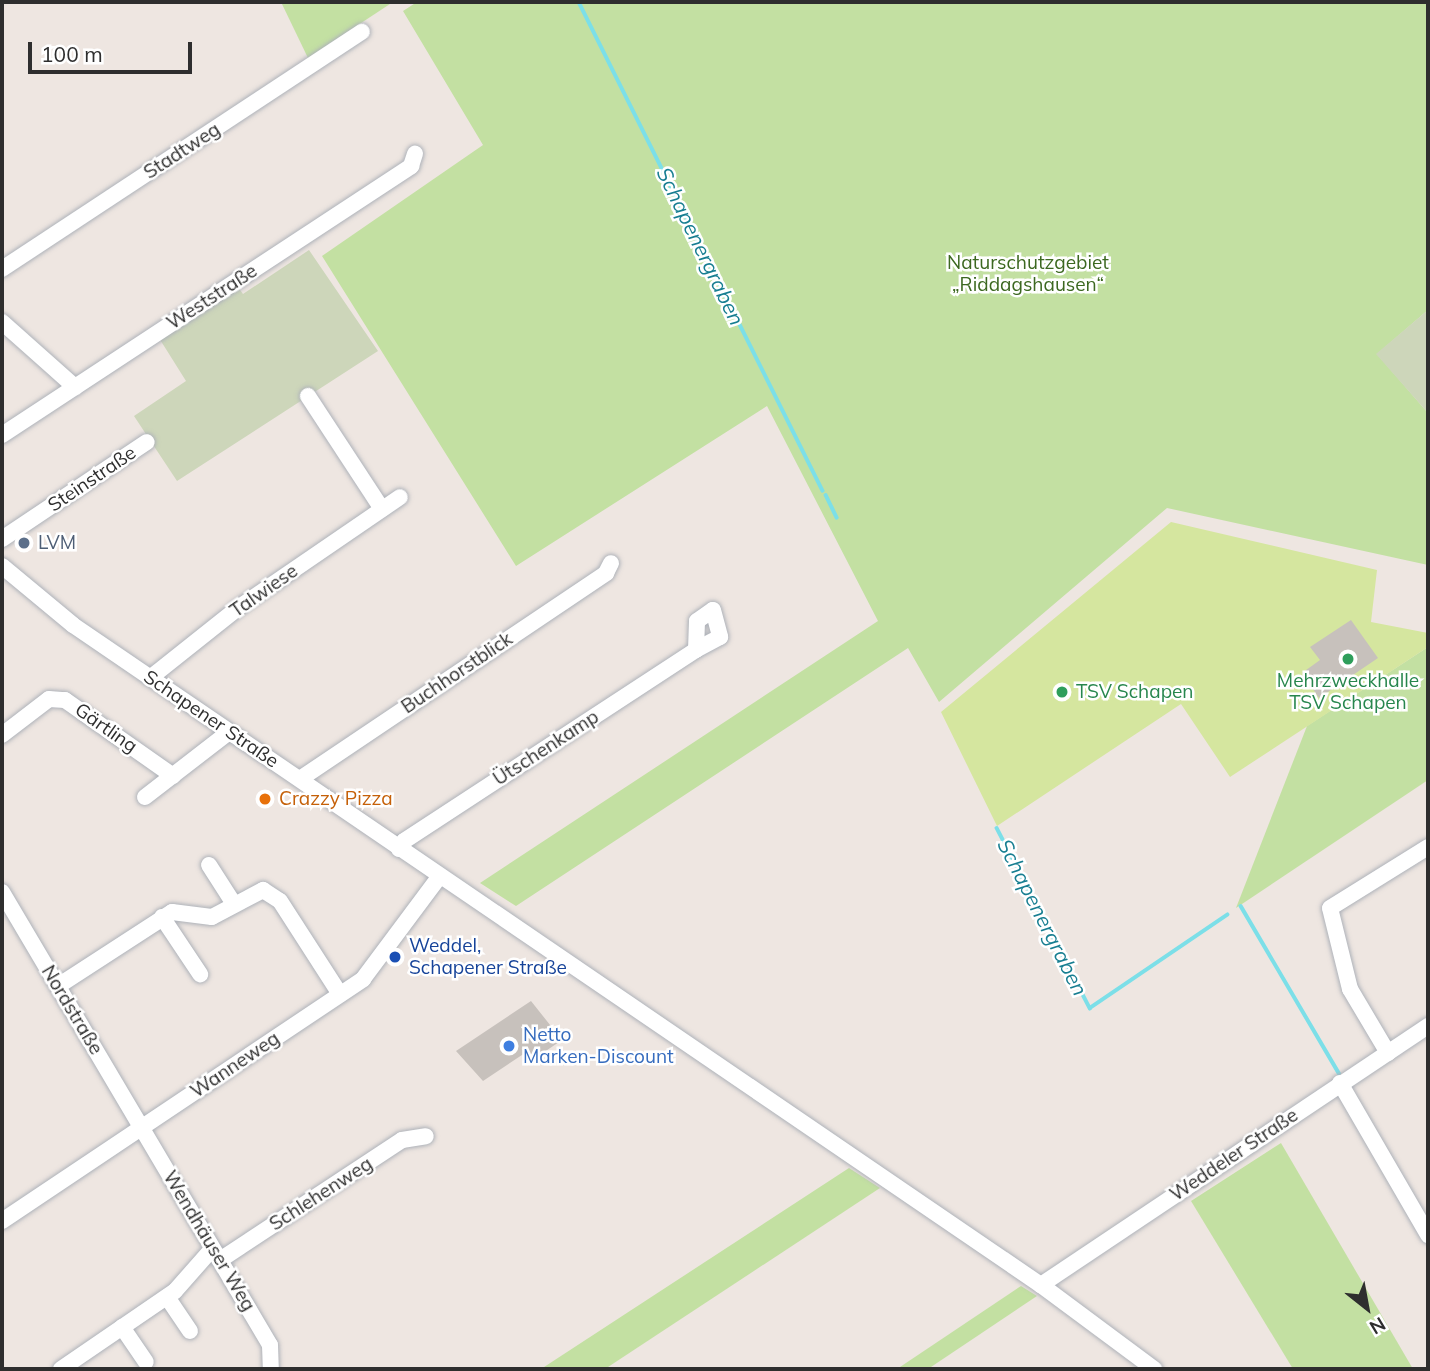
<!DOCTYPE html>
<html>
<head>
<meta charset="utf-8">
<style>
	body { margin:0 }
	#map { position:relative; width:1430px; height:1371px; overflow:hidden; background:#eee6e1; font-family:Mulish,sans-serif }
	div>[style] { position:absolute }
	.green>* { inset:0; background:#c3e0a2 }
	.cemetery>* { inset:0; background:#cdd6ba }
	.pitch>* { inset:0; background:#d5e69f }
	.stream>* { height:3.5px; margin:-1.75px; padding:0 1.75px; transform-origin:1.75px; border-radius:1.75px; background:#7cdfe8 }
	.building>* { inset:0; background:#c7c1bc }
	.roads { filter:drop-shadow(0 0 2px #aeb2b9) drop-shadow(0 0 2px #aeb2b9) }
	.minor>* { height:16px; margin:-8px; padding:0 8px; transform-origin:8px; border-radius:8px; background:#fff }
	.dots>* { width:19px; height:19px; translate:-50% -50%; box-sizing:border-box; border:4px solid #fff; border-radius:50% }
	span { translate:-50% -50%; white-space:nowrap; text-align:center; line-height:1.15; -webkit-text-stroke:5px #fff; paint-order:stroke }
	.street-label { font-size:19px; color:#2e2e2e }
	.park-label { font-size:19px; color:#3c6820 }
	.service-label { font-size:19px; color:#4e5e75 }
	.left { translate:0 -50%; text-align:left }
	.leisure-label { font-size:19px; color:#27864d }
	.food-label { font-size:19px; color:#c56008 }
	.transit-label { font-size:19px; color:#164399 }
	.shop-label { font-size:19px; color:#366cbe }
	.water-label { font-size:21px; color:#177e91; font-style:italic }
	.frame { position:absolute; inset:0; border:4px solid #2e2e2e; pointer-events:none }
	.north { position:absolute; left:1332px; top:1273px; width:70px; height:70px; -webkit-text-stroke:5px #fff; paint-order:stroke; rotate:149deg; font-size:19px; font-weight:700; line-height:28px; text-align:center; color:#2e2e2e }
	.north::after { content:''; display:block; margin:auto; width:24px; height:32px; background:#2e2e2e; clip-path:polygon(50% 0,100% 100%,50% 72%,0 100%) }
	.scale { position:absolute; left:28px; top:42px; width:164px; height:32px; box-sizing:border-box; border:4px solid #2e2e2e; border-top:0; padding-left:9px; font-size:21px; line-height:24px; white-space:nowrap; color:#2e2e2e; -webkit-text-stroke:5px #fff; paint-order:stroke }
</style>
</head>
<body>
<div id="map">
	<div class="green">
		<div style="clip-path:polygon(281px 2px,393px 2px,308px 58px)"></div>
		<div style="clip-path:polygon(417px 2px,1428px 2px,1428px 310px,1377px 354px,1428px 413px,1428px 565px,1167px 508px,939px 702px,908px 648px,516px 906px,480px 883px,878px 621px,767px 406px,516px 566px,322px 256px,483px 145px,403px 11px)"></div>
		<div style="clip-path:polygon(1428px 647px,1428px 780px,1236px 908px,1307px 726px)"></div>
		<div style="clip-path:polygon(1281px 1143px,1413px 1369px,1293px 1369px,1191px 1201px)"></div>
		<div style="clip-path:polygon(849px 1168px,880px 1188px,605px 1369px,541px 1369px)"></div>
		<div style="clip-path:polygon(1021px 1286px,1037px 1296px,928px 1369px,897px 1369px)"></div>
	</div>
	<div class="cemetery">
		<div style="clip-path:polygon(309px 250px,378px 351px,177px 481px,134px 416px,186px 381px,159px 338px,237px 286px,243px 294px)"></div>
		<div style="clip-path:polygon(1428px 310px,1428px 413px,1376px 354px)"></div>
	</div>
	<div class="pitch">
		<div style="clip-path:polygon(1171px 522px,1377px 570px,1371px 622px,1428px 633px,1428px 647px,1230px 777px,1181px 704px,997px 826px,941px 712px)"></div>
	</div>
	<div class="stream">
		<div style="left:579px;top:2px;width:546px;rotate:63.48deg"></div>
		<div style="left:826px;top:495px;width:25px;rotate:64deg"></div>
		<div style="left:997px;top:828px;width:203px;rotate:62.7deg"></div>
		<div style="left:1090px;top:1008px;width:166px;rotate:-34.2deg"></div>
		<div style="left:1241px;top:906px;width:194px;rotate:59.6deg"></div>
	</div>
	<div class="building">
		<div style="clip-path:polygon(1351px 620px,1378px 658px,1319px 698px,1302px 673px,1320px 660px,1310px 647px)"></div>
		<div style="clip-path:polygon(531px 1001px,562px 1040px,531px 1061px,525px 1053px,483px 1081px,456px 1051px)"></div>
	</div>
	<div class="roads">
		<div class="minor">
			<div style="left:2px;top:269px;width:431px;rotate:-33.4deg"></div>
			<div style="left:2px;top:322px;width:98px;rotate:41.7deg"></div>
			<div style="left:308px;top:396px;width:135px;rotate:56.8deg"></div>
			<div style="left:2px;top:435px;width:490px;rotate:-33.3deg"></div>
			<div style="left:411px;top:166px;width:13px;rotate:-72deg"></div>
			<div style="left:2px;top:539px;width:174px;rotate:-33.8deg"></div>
			<div style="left:2px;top:566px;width:92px;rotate:39.7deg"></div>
			<div style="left:73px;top:625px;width:1172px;rotate:34.29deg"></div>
			<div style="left:1041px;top:1285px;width:141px;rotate:36.6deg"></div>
			<div style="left:150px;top:678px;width:112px;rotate:-38.5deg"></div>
			<div style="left:238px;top:608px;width:196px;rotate:-34.4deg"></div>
			<div style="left:2px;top:735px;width:59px;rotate:-37.5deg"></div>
			<div style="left:49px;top:699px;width:16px;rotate:4deg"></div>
			<div style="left:65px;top:700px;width:132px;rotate:35.1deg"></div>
			<div style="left:300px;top:779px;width:369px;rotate:-33.9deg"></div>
			<div style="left:606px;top:573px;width:11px;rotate:-63deg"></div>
			<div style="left:145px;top:797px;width:106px;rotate:-37.7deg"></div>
			<div style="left:399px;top:849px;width:9px;rotate:-58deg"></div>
			<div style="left:404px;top:841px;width:349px;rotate:-33.2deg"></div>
			<div style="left:696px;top:650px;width:29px;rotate:-88deg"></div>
			<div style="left:697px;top:621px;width:19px;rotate:-35deg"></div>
			<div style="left:713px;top:610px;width:28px;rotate:75deg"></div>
			<div style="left:720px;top:637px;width:27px;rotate:152deg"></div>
			<div style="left:209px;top:865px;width:46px;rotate:57.3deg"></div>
			<div style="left:2px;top:892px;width:526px;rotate:59.39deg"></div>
			<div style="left:270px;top:1345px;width:24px;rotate:88deg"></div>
			<div style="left:162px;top:917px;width:69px;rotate:56.3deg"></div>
			<div style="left:58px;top:986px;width:136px;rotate:-33deg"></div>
			<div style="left:172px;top:912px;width:40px;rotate:7.1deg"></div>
			<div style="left:212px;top:917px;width:58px;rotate:-27.9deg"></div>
			<div style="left:263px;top:890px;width:20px;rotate:33deg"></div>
			<div style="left:280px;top:901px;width:111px;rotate:57.2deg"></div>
			<div style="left:1388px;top:1053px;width:74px;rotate:-120.7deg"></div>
			<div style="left:1350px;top:989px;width:83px;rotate:-103.9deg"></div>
			<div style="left:1330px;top:908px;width:115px;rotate:-31.9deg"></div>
			<div style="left:1340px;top:1083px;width:176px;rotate:59.9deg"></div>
			<div style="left:2px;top:1221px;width:435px;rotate:-33.8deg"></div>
			<div style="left:363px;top:979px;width:127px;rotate:-53.3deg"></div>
			<div style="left:220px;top:1260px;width:218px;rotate:-33.4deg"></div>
			<div style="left:402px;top:1140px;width:24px;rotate:-9deg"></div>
			<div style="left:1041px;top:1285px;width:466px;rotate:-33.8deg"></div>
			<div style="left:167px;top:1297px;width:41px;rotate:55.9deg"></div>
			<div style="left:122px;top:1327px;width:42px;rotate:55.6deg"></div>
			<div style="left:61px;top:1369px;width:138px;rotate:-34.4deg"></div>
			<div style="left:175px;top:1291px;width:56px;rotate:-48.6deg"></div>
		</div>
	</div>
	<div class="dots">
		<div style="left:24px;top:543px;background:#5c6f8a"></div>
		<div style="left:1348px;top:659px;background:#2e9e5b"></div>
		<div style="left:1062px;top:692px;background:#2e9e5b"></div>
		<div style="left:265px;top:799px;background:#e8710a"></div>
		<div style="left:395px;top:957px;background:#1a4fb4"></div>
		<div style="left:509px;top:1046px;background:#3f7fe0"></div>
	</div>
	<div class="street-label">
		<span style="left:182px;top:151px;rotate:-33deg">Stadtweg</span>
		<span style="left:212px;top:297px;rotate:-33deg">Weststraße</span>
		<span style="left:92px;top:479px;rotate:-34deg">Steinstraße</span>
		<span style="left:264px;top:591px;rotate:-35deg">Talwiese</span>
		<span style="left:457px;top:673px;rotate:-34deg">Buchhorstblick</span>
		<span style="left:211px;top:719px;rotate:34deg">Schapener Straße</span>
		<span style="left:106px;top:728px;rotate:35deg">Gärtling</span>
		<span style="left:546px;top:748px;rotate:-33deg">Ütschenkamp</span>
		<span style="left:72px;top:1010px;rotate:59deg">Nordstraße</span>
		<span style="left:235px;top:1065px;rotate:-34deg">Wanneweg</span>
		<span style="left:1234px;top:1155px;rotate:-34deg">Weddeler Straße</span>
		<span style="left:321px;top:1194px;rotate:-33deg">Schlehenweg</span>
		<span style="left:209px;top:1241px;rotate:59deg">Wendhäuser Weg</span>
	</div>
	<div class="park-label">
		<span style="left:1028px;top:274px">Naturschutzgebiet<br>„Riddagshausen“</span>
	</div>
	<div class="service-label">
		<span class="left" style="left:38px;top:543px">LVM</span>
	</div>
	<div class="leisure-label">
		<span style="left:1348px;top:692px">Mehrzweckhalle<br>TSV Schapen</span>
		<span class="left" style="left:1076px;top:692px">TSV Schapen</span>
	</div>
	<div class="food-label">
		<span class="left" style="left:279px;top:799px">Crazzy Pizza</span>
	</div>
	<div class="transit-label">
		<span class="left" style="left:409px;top:957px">Weddel,<br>Schapener Straße</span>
	</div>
	<div class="shop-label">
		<span class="left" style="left:523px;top:1046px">Netto<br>Marken-Discount</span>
	</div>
	<div class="water-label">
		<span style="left:701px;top:246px;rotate:64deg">Schapenergraben</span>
		<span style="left:1043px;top:917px;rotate:63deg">Schapenergraben</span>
	</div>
	<div class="frame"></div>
	<div class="north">N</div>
	<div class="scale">100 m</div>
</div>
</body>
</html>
